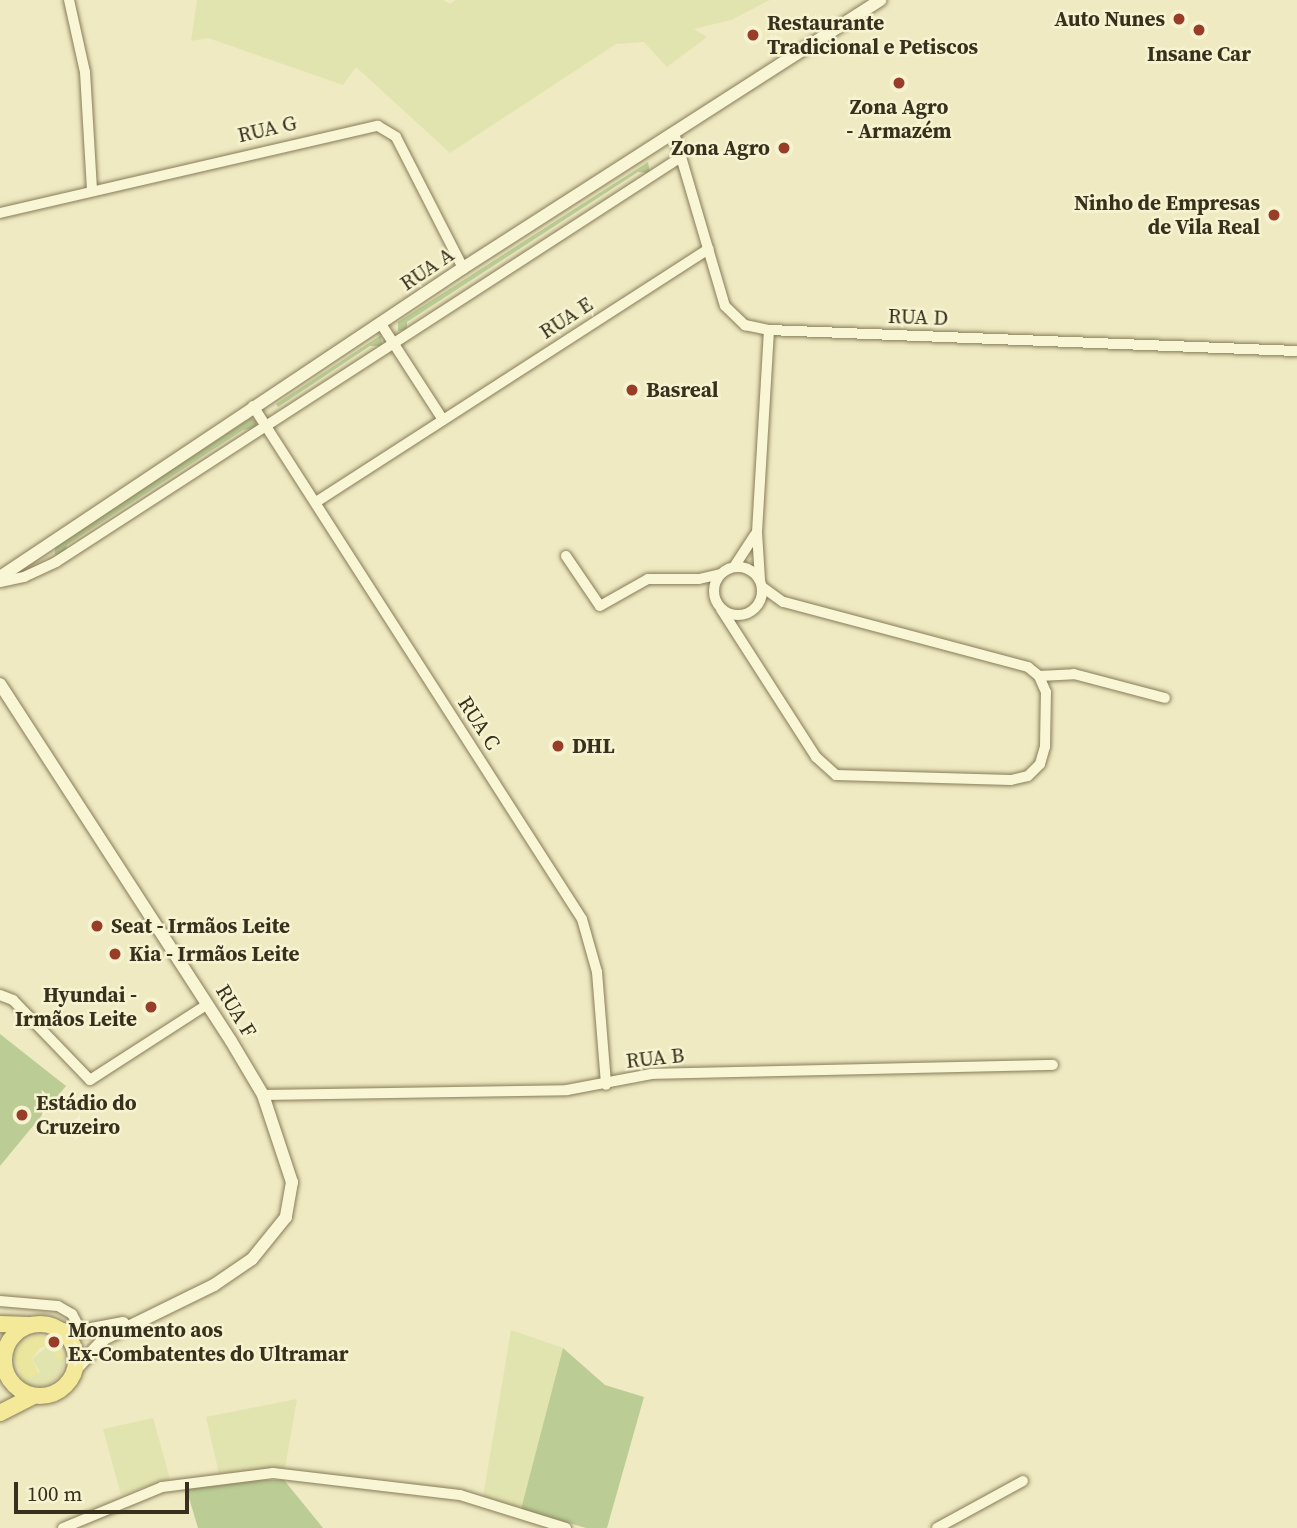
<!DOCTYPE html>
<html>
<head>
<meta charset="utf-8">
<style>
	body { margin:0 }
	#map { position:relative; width:1297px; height:1528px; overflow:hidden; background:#efeac2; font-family:"Source Serif 4",serif }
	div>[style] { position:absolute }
	.farmland>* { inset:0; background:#e2e4af }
	.green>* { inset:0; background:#bbcd95 }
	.sand>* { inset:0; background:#ebe69e }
	.roads { filter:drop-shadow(0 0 2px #887c59) drop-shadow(0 0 2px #887c59) }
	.minor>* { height:10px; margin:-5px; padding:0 5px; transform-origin:5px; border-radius:5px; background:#f9f6d5 }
	.minor>.ring { margin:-5px; padding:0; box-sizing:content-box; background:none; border:10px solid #f9f6d5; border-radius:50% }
	.tertiary>* { height:12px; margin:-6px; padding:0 6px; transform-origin:6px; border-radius:6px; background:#f9f6d5 }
	.primary>* { height:16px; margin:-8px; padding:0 8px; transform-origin:8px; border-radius:8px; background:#f3e999 }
	.primary>.ring { margin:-8px; padding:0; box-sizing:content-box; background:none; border:16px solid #f3e999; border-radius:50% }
	.dots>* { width:19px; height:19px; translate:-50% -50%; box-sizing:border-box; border:4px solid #f6f3d1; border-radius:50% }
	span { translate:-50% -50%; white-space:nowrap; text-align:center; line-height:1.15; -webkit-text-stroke:5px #f6f3d1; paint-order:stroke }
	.poi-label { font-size:21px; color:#38301d; font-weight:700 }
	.right { translate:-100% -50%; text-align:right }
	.left { translate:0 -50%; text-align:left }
	.street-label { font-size:21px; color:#38301d }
	.scale { position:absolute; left:14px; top:1482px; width:175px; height:32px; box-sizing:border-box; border:4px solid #38301d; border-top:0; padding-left:9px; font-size:21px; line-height:24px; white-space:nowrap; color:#38301d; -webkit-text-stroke:5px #f6f3d1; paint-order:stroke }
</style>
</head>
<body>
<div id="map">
	<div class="farmland">
		<div style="clip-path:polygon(197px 0,443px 0,450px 4px,455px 0,770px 0,731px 20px,694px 29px,707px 37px,667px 67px,644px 42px,616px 44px,450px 153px,356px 67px,343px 85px,208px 38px,191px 41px)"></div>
		<div style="clip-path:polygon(511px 1330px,563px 1348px,521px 1509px,483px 1497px)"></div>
		<div style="clip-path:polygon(48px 1346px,60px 1358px,65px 1358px,61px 1376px,47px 1386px,29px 1385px,23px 1381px,40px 1372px,32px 1359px)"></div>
		<div style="clip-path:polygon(297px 1399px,285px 1468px,219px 1474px,206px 1417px)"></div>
		<div style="clip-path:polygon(153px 1418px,170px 1479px,121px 1495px,103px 1429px)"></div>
	</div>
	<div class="green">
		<div style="clip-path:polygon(648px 162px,650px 173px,638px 172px,407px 322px,407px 330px,398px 331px,398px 322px)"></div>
		<div style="clip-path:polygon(381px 335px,382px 346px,370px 346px,278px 407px,276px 404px)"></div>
		<div style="clip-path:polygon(251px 418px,256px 421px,256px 428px,243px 430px,67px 545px,65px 553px,55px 555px,55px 546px)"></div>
		<div style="clip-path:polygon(0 1034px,66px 1086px,0 1166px)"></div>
		<div style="clip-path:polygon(563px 1348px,605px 1385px,644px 1397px,607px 1528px,586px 1528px,521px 1509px)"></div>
		<div style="clip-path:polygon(248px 1480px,284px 1480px,323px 1528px,198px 1528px,186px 1488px)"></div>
	</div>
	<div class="sand">
		<div style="clip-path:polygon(36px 1335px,53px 1338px,65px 1358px,59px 1359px,48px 1346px,40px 1348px,32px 1359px,39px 1374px,23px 1381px,14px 1356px,21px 1342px)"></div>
	</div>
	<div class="roads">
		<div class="minor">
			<div style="left:69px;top:0;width:74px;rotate:77.5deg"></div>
			<div style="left:85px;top:72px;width:118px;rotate:86.6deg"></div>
			<div style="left:674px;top:133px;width:180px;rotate:73.6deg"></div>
			<div style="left:725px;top:306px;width:28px;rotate:44deg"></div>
			<div style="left:745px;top:325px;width:25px;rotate:12deg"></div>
			<div style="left:769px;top:330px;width:528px;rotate:2.28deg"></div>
			<div style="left:0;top:213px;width:388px;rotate:-13deg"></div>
			<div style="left:378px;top:126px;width:21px;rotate:31deg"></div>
			<div style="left:396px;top:137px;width:147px;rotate:62.9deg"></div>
			<div style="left:381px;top:324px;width:114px;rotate:57.1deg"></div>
			<div style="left:253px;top:406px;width:609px;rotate:57.33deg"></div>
			<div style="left:582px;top:919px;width:55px;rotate:74.2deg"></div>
			<div style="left:597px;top:972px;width:113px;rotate:85.4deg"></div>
			<div style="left:316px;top:502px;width:467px;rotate:-32.8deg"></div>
			<div style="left:566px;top:556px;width:60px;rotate:55.8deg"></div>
			<div style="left:600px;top:606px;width:55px;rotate:-29.4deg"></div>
			<div style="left:648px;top:579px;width:51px"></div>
			<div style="left:699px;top:579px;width:22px;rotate:-13deg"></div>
			<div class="ring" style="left:714px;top:567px;width:38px;height:38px"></div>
			<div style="left:734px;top:567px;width:38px;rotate:-57deg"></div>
			<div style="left:760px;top:580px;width:48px;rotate:-93.6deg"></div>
			<div style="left:757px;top:532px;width:202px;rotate:-86.6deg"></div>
			<div style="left:0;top:582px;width:25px;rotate:-12deg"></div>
			<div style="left:24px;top:577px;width:35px;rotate:-25deg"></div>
			<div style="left:56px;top:562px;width:745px;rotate:-32.94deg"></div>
			<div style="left:721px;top:609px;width:176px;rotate:57.3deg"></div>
			<div style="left:816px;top:757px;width:27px;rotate:42deg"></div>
			<div style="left:836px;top:775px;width:175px;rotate:1.6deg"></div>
			<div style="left:1011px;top:780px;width:17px;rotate:-13deg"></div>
			<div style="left:1028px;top:776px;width:17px;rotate:-45deg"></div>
			<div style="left:1040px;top:764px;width:18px;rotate:-74deg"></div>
			<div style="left:1045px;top:747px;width:55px;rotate:-89deg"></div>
			<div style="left:1046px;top:692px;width:17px;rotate:-114deg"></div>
			<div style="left:1039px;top:676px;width:14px;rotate:-141deg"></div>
			<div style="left:1028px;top:667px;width:253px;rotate:-165.1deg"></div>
			<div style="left:783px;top:602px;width:26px;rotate:-144deg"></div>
			<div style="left:1039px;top:676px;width:35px;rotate:-3deg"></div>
			<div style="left:1074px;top:674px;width:94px;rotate:14.8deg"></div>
			<div style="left:0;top:995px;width:14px;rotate:21deg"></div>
			<div style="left:13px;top:1000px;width:111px;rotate:46.1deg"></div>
			<div style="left:90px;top:1080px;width:140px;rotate:-32.8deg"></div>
			<div style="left:263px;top:1095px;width:304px;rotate:-0.9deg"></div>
			<div style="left:567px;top:1090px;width:86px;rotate:-10.7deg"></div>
			<div style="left:652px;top:1074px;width:401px;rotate:-1.3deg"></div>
			<div style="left:0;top:1301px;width:58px;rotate:4.9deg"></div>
			<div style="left:58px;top:1306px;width:16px;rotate:30deg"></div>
			<div style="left:72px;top:1314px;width:19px;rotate:62deg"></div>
			<div style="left:63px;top:1528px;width:107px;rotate:-22.5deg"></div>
			<div style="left:162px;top:1487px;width:112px;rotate:-7.2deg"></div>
			<div style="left:273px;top:1473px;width:188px;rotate:6.7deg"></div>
			<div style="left:460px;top:1495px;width:111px;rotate:17.3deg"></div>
			<div style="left:937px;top:1528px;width:98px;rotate:-28.7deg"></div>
		</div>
		<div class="tertiary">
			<div style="left:0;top:577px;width:557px;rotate:-33.72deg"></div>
			<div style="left:463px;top:268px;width:496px;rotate:-32.7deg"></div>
			<div style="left:0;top:684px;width:425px;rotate:57.1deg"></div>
			<div style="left:231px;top:1041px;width:63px;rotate:59.3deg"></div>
			<div style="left:263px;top:1095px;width:92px;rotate:71.6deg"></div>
			<div style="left:292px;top:1182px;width:36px;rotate:100deg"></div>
			<div style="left:286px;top:1217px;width:54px;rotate:129deg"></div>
			<div style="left:252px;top:1259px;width:46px;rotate:145.6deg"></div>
			<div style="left:214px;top:1285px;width:123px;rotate:153.9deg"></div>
			<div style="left:104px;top:1339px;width:42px;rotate:133.1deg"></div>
			<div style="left:59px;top:1329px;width:22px;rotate:5deg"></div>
			<div style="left:81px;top:1331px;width:43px;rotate:-10.8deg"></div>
		</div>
		<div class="primary">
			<div style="left:0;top:1324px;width:29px;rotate:2deg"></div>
			<div class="ring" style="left:4px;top:1324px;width:56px;height:56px"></div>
			<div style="left:0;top:1413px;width:38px;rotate:-27deg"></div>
		</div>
	</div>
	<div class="dots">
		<div style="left:1179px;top:19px;background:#983e28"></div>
		<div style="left:1199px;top:30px;background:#983e28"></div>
		<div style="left:753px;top:35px;background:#983e28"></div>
		<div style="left:899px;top:83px;background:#983e28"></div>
		<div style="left:784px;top:148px;background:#983e28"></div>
		<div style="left:1274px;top:215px;background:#983e28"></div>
		<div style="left:632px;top:390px;background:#983e28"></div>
		<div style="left:558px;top:746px;background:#983e28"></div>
		<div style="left:97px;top:926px;background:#983e28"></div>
		<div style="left:115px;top:954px;background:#983e28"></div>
		<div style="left:151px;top:1007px;background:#983e28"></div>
		<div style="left:22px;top:1115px;background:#983e28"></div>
		<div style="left:54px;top:1342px;background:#983e28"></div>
	</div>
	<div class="poi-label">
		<span class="right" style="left:1165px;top:19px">Auto Nunes</span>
		<span class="left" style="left:767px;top:35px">Restaurante<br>Tradicional e Petiscos</span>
		<span style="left:1199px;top:54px">Insane Car</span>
		<span style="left:899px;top:119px">Zona Agro<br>- Armazém</span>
		<span class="right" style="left:770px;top:148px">Zona Agro</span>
		<span class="right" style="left:1260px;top:215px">Ninho de Empresas<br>de Vila Real</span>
		<span class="left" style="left:646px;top:390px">Basreal</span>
		<span class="left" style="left:572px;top:746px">DHL</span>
		<span class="left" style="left:111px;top:926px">Seat - Irmãos Leite</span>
		<span class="left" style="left:129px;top:954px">Kia - Irmãos Leite</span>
		<span class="right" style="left:137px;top:1007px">Hyundai -<br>Irmãos Leite</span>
		<span class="left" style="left:36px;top:1115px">Estádio do<br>Cruzeiro</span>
		<span class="left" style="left:68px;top:1342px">Monumento aos<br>Ex-Combatentes do Ultramar</span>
	</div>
	<div class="street-label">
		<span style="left:267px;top:129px;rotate:-13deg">RUA G</span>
		<span style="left:427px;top:269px;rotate:-34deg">RUA A</span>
		<span style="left:918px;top:317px;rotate:2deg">RUA D</span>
		<span style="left:566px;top:318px;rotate:-33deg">RUA E</span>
		<span style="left:479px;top:723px;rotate:57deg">RUA C</span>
		<span style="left:236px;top:1011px;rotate:59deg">RUA F</span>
		<span style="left:655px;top:1058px;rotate:-6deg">RUA B</span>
	</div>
	<div class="scale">100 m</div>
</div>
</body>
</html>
